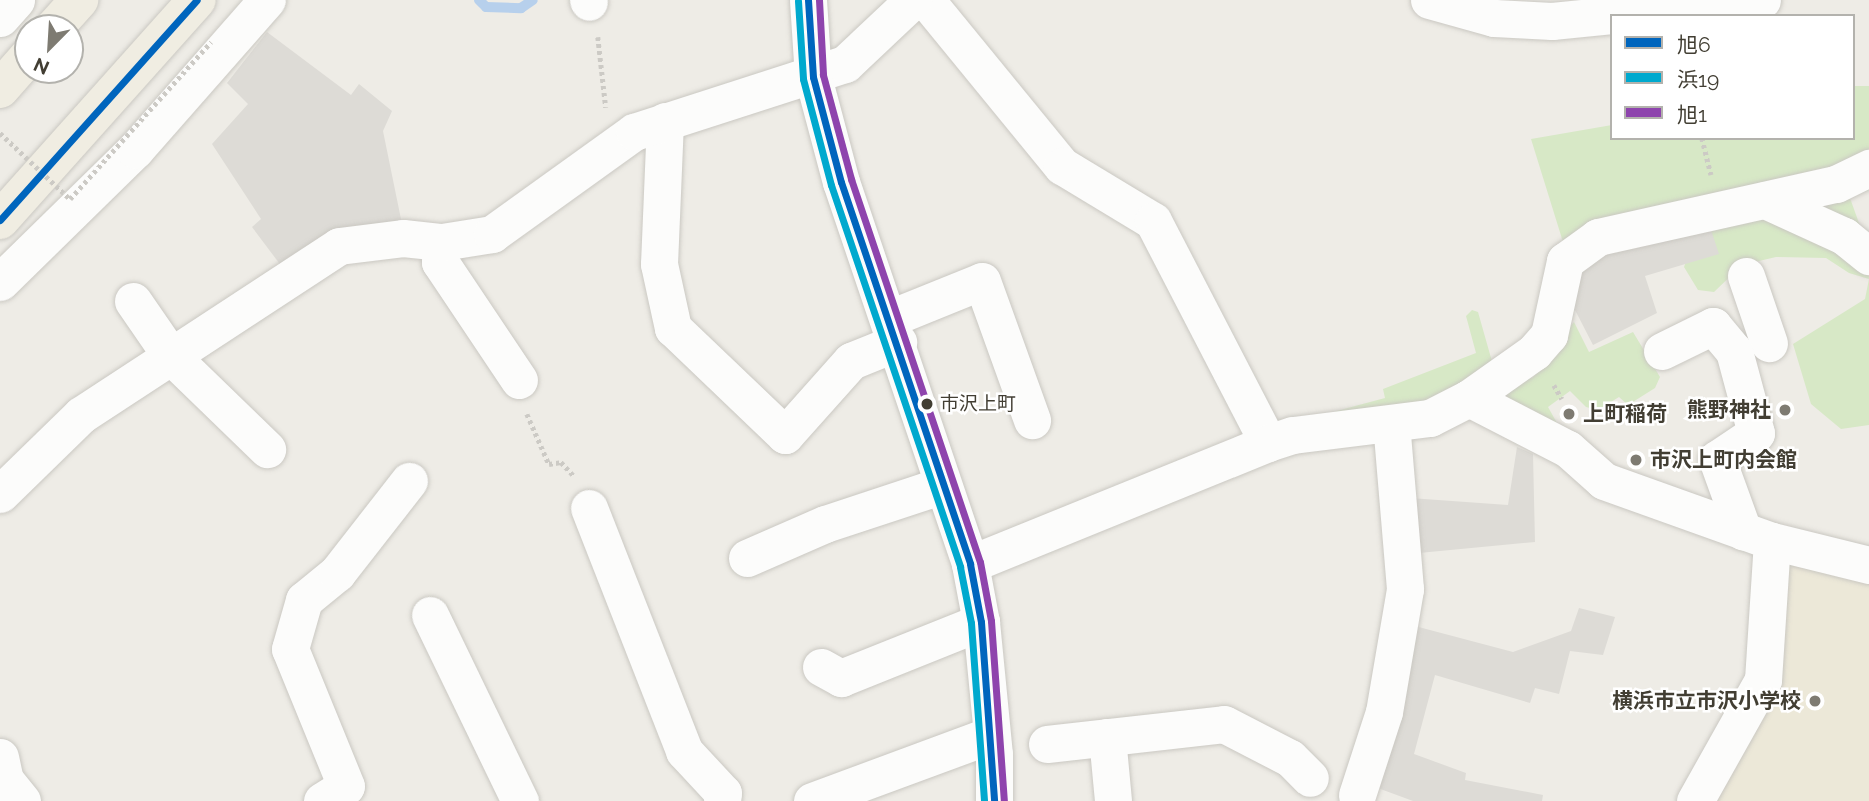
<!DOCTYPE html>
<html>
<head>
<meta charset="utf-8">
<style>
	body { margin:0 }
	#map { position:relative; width:1869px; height:801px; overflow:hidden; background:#eeece6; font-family:Raleway,"Noto Sans JP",sans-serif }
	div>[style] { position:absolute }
	.education>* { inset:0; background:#ece8d8 }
	.green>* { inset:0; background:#d7e8c6 }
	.parking>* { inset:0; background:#dddbd6 }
	.stream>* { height:10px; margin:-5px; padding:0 5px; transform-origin:5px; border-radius:5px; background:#b7d0ec }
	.path>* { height:4.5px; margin-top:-2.25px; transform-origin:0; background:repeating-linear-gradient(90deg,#cccac5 0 3.5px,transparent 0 7px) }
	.roads { filter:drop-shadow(0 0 2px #cac8c2) drop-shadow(0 0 2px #cac8c2) }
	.minor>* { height:37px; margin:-18.5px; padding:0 18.5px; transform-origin:18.5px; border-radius:18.5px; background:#fcfcfb }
	.major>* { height:38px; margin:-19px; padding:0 19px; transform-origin:19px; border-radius:19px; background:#f0ede2 }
	.path-bridge>* { height:4.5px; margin-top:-2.25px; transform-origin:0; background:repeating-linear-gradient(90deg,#cccac5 0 3.5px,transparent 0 7px) }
	.bus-1>* { height:7px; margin:-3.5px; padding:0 3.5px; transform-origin:3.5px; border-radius:3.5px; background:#0065bd }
	.bus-2>* { height:7px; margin:-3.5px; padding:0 3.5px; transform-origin:3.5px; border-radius:3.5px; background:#00a9ce }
	.bus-3>* { height:7px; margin:-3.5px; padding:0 3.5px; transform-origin:3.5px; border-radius:3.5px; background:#8e44ad }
	.dots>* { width:19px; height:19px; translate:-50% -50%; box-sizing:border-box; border:4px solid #fff; border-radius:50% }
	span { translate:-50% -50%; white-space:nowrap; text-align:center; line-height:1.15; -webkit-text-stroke:5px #fff; paint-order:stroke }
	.bus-label { font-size:19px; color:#423e33 }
	.left { translate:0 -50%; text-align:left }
	.poi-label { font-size:21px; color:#423e33; font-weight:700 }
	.right { translate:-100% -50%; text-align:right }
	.legend { position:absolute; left:1610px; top:14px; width:245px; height:126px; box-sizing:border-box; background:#fff; border:2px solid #b3b2ad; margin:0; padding:9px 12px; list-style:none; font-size:21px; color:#423e33 }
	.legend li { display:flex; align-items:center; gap:14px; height:35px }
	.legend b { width:35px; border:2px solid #b3b2ad }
	.north { position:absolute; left:14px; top:14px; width:70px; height:70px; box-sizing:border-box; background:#fff; border:2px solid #b3b2ad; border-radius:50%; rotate:204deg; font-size:19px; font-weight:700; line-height:28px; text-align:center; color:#423e33 }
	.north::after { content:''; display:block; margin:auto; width:24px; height:32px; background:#7e7b72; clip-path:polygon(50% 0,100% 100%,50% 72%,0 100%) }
</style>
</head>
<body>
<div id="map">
	<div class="education">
		<div style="clip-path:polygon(1789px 553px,1869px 577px,1869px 801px,1710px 801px)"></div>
	</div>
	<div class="green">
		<div style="clip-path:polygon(1853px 86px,1869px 86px,1869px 190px,1850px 198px,1865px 240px,1869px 239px,1869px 425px,1841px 429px,1811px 404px,1793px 344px,1865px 299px,1869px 279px,1849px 273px,1826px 258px,1776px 257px,1742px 265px,1714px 292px,1698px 290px,1684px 267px,1695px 235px,1563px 242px,1531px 139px,1612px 125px,1612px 138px,1853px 138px)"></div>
		<div style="clip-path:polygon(1472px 310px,1478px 312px,1493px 365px,1454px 399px,1318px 416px,1385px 398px,1383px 389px,1476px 353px,1466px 316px)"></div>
		<div style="clip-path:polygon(1574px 322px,1589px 352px,1633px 332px,1660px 377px,1655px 388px,1628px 405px,1619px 397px,1598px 410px,1586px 407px,1570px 391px,1548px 407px,1562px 432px,1490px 398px,1514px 380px,1532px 378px,1554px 357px,1557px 342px)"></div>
	</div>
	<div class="parking">
		<div style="clip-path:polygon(267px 32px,351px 95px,359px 84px,392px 111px,383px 131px,403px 229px,285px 271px,252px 227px,261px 219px,212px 144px,248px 104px,227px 83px)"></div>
		<div style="clip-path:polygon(1706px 215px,1719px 254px,1645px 276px,1657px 313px,1593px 345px,1575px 310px,1555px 330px,1570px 266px)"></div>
		<div style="clip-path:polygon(1517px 447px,1533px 454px,1535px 542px,1419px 553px,1410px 498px,1508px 505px)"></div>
		<div style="clip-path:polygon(1579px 608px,1615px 617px,1603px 655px,1570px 651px,1559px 694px,1535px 688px,1530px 703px,1435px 675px,1414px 754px,1466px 773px,1465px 780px,1543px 795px,1542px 801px,1413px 801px,1375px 787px,1411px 625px,1513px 652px,1571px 631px)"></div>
	</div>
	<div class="stream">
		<div style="left:479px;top:0;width:10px;rotate:45deg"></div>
		<div style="left:486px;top:7px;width:35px;rotate:2deg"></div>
		<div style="left:521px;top:8px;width:14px;rotate:-34deg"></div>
	</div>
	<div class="path">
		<div style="left:598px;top:37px;width:71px;rotate:83.6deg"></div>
		<div style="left:1702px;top:138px;width:38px;rotate:76deg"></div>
		<div style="left:1554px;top:385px;width:16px;rotate:60deg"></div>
		<div style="left:527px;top:414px;width:55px;rotate:66.3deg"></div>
		<div style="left:549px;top:464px;width:12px;rotate:-9deg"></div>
		<div style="left:561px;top:462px;width:18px;rotate:47deg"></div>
	</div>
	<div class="roads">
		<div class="minor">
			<div style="left:588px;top:0;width:2px;rotate:63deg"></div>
			<div style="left:808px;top:0;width:77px;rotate:86.3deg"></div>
			<div style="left:813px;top:77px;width:109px;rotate:75.1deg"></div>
			<div style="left:841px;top:182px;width:403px;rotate:71.3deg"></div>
			<div style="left:970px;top:564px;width:59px;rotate:79.3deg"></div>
			<div style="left:981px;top:622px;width:133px;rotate:84.4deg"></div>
			<div style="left:994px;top:754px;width:47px;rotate:90deg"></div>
			<div style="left:926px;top:0;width:215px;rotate:50.7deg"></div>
			<div style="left:1062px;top:166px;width:106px;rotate:31.1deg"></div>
			<div style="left:1153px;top:221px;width:250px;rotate:62.6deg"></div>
			<div style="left:1429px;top:0;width:67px;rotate:15.5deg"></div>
			<div style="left:1494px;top:18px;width:58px;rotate:3deg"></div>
			<div style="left:1552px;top:21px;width:211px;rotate:-5.7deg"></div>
			<div style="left:0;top:18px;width:24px;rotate:-48deg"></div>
			<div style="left:665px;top:121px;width:143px;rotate:92.4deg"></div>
			<div style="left:659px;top:264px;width:66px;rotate:77.7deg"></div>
			<div style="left:673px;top:328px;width:155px;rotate:43.7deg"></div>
			<div style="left:785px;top:435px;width:99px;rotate:-48.3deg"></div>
			<div style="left:851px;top:361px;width:51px;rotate:-22deg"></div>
			<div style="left:1765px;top:200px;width:87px;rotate:24.5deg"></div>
			<div style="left:1844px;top:236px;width:32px;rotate:39deg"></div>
			<div style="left:442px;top:242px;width:20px;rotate:96deg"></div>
			<div style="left:440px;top:262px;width:142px;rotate:56.2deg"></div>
			<div style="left:1746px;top:276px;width:71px;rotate:71.1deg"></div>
			<div style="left:0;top:282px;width:189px;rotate:-44.4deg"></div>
			<div style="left:135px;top:150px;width:200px;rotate:-48.7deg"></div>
			<div style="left:133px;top:301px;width:67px;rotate:55.4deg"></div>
			<div style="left:171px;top:356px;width:134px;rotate:44.1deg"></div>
			<div style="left:888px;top:319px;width:101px;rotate:-22deg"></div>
			<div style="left:982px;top:281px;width:148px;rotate:70.2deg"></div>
			<div style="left:1662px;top:351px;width:57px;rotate:-26.1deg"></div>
			<div style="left:1713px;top:326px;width:33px;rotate:50deg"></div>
			<div style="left:1734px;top:351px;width:85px;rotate:75deg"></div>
			<div style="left:1756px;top:433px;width:47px;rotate:146.3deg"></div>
			<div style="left:1717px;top:459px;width:77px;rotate:70.1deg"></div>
			<div style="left:1469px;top:398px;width:80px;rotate:-35.3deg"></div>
			<div style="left:1534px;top:352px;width:23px;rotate:-49deg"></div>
			<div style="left:1549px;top:335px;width:76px;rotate:-77.8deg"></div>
			<div style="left:1565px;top:261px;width:41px;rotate:-36deg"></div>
			<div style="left:1598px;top:237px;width:244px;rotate:-12.6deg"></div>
			<div style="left:1836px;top:184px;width:37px;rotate:-26deg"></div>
			<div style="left:0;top:494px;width:113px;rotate:-44.3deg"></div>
			<div style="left:81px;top:415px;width:308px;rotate:-33.2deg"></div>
			<div style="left:339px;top:246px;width:64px;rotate:-7.1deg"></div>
			<div style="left:403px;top:238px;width:39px;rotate:6deg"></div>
			<div style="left:442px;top:242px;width:51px;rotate:-9.1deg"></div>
			<div style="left:492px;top:234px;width:175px;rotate:-35.7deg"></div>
			<div style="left:634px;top:132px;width:222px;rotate:-17.9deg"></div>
			<div style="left:845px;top:64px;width:93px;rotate:-43.3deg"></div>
			<div style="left:589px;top:508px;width:261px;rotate:68.6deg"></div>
			<div style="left:684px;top:751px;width:57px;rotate:47.1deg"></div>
			<div style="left:723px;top:793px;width:8px;rotate:97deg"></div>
			<div style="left:747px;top:558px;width:85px;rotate:-23.6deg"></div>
			<div style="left:825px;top:524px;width:124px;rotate:-18.3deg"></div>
			<div style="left:970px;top:564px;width:322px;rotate:-22.1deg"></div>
			<div style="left:1268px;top:443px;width:26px;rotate:-18deg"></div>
			<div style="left:1293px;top:435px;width:138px;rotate:-7.1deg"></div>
			<div style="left:1430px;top:418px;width:44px;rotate:-27.1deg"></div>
			<div style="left:1469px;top:398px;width:111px;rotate:27.3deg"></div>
			<div style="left:1568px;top:449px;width:48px;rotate:41.6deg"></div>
			<div style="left:1604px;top:481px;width:178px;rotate:19.7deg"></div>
			<div style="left:1772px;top:541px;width:100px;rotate:13.9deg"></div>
			<div style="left:430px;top:615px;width:207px;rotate:64.2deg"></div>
			<div style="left:821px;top:667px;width:23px;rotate:29deg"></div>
			<div style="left:841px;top:678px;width:151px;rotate:-21.8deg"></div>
			<div style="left:1107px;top:737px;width:64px;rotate:84.6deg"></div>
			<div style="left:1047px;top:744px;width:178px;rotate:-6.4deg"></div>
			<div style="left:1224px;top:724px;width:74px;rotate:27.3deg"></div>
			<div style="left:1290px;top:758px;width:28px;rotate:45deg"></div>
			<div style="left:0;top:757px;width:24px;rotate:78deg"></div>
			<div style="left:5px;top:780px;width:27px;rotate:51deg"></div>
			<div style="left:1357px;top:795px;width:87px;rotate:-72deg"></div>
			<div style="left:1384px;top:712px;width:125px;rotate:-80.3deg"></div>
			<div style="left:1405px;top:589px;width:166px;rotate:-94.8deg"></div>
			<div style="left:322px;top:801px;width:28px;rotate:-32deg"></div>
			<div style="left:346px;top:786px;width:148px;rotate:-112.2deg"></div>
			<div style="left:290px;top:649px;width:51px;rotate:-74.1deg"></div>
			<div style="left:304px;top:600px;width:43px;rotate:-39.3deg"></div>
			<div style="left:337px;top:573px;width:117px;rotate:-52deg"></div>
			<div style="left:812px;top:801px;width:190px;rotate:-20.3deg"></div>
			<div style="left:1695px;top:801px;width:139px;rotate:-60.7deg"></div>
			<div style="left:1763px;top:680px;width:139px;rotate:-86.3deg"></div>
		</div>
		<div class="major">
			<div style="left:54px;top:28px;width:38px;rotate:-48deg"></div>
			<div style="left:0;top:89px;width:43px;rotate:-48.8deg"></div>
			<div style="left:0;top:220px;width:295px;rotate:-48.2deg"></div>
		</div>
	</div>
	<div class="path-bridge">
		<div style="left:0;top:133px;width:96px;rotate:43.3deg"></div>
		<div style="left:70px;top:199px;width:211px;rotate:-48.1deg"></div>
	</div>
	<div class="bus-1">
		<div style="left:808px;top:0;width:77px;rotate:86.3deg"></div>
		<div style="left:813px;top:77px;width:109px;rotate:75.1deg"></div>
		<div style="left:841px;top:182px;width:403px;rotate:71.3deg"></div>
		<div style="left:970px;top:564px;width:59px;rotate:79.3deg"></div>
		<div style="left:981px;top:622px;width:179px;rotate:85.8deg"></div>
		<div style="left:0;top:220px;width:295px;rotate:-48.2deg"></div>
	</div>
	<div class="bus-2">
		<div style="left:798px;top:1px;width:78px;rotate:86.3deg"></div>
		<div style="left:803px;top:79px;width:110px;rotate:75.2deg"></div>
		<div style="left:831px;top:185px;width:403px;rotate:71.3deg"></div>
		<div style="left:960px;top:567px;width:57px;rotate:78.9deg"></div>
		<div style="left:971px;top:623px;width:178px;rotate:85.8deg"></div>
	</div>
	<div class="bus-3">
		<div style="left:819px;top:0;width:75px;rotate:86.9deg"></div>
		<div style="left:823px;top:75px;width:108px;rotate:74.9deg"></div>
		<div style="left:851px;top:179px;width:404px;rotate:71.4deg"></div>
		<div style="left:980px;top:562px;width:60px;rotate:79.4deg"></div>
		<div style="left:991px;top:621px;width:180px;rotate:85.9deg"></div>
	</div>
	<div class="dots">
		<div style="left:927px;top:404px;background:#423e33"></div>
		<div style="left:1785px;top:410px;background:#7e7b72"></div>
		<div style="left:1569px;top:414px;background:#7e7b72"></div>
		<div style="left:1636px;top:460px;background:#7e7b72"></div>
		<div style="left:1815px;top:701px;background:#7e7b72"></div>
	</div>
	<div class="bus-label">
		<span class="left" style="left:940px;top:404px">市沢上町</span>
	</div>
	<div class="poi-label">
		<span class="right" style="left:1771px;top:410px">熊野神社</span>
		<span class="left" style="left:1583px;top:414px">上町稲荷</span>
		<span class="left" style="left:1650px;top:460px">市沢上町内会館</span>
		<span class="right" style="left:1801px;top:701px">横浜市立市沢小学校</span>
	</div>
	<ul class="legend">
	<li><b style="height:9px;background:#0065bd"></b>旭6</li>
	<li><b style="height:9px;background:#00a9ce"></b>浜19</li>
	<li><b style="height:9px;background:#8e44ad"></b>旭1</li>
	</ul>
	<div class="north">N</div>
</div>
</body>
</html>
